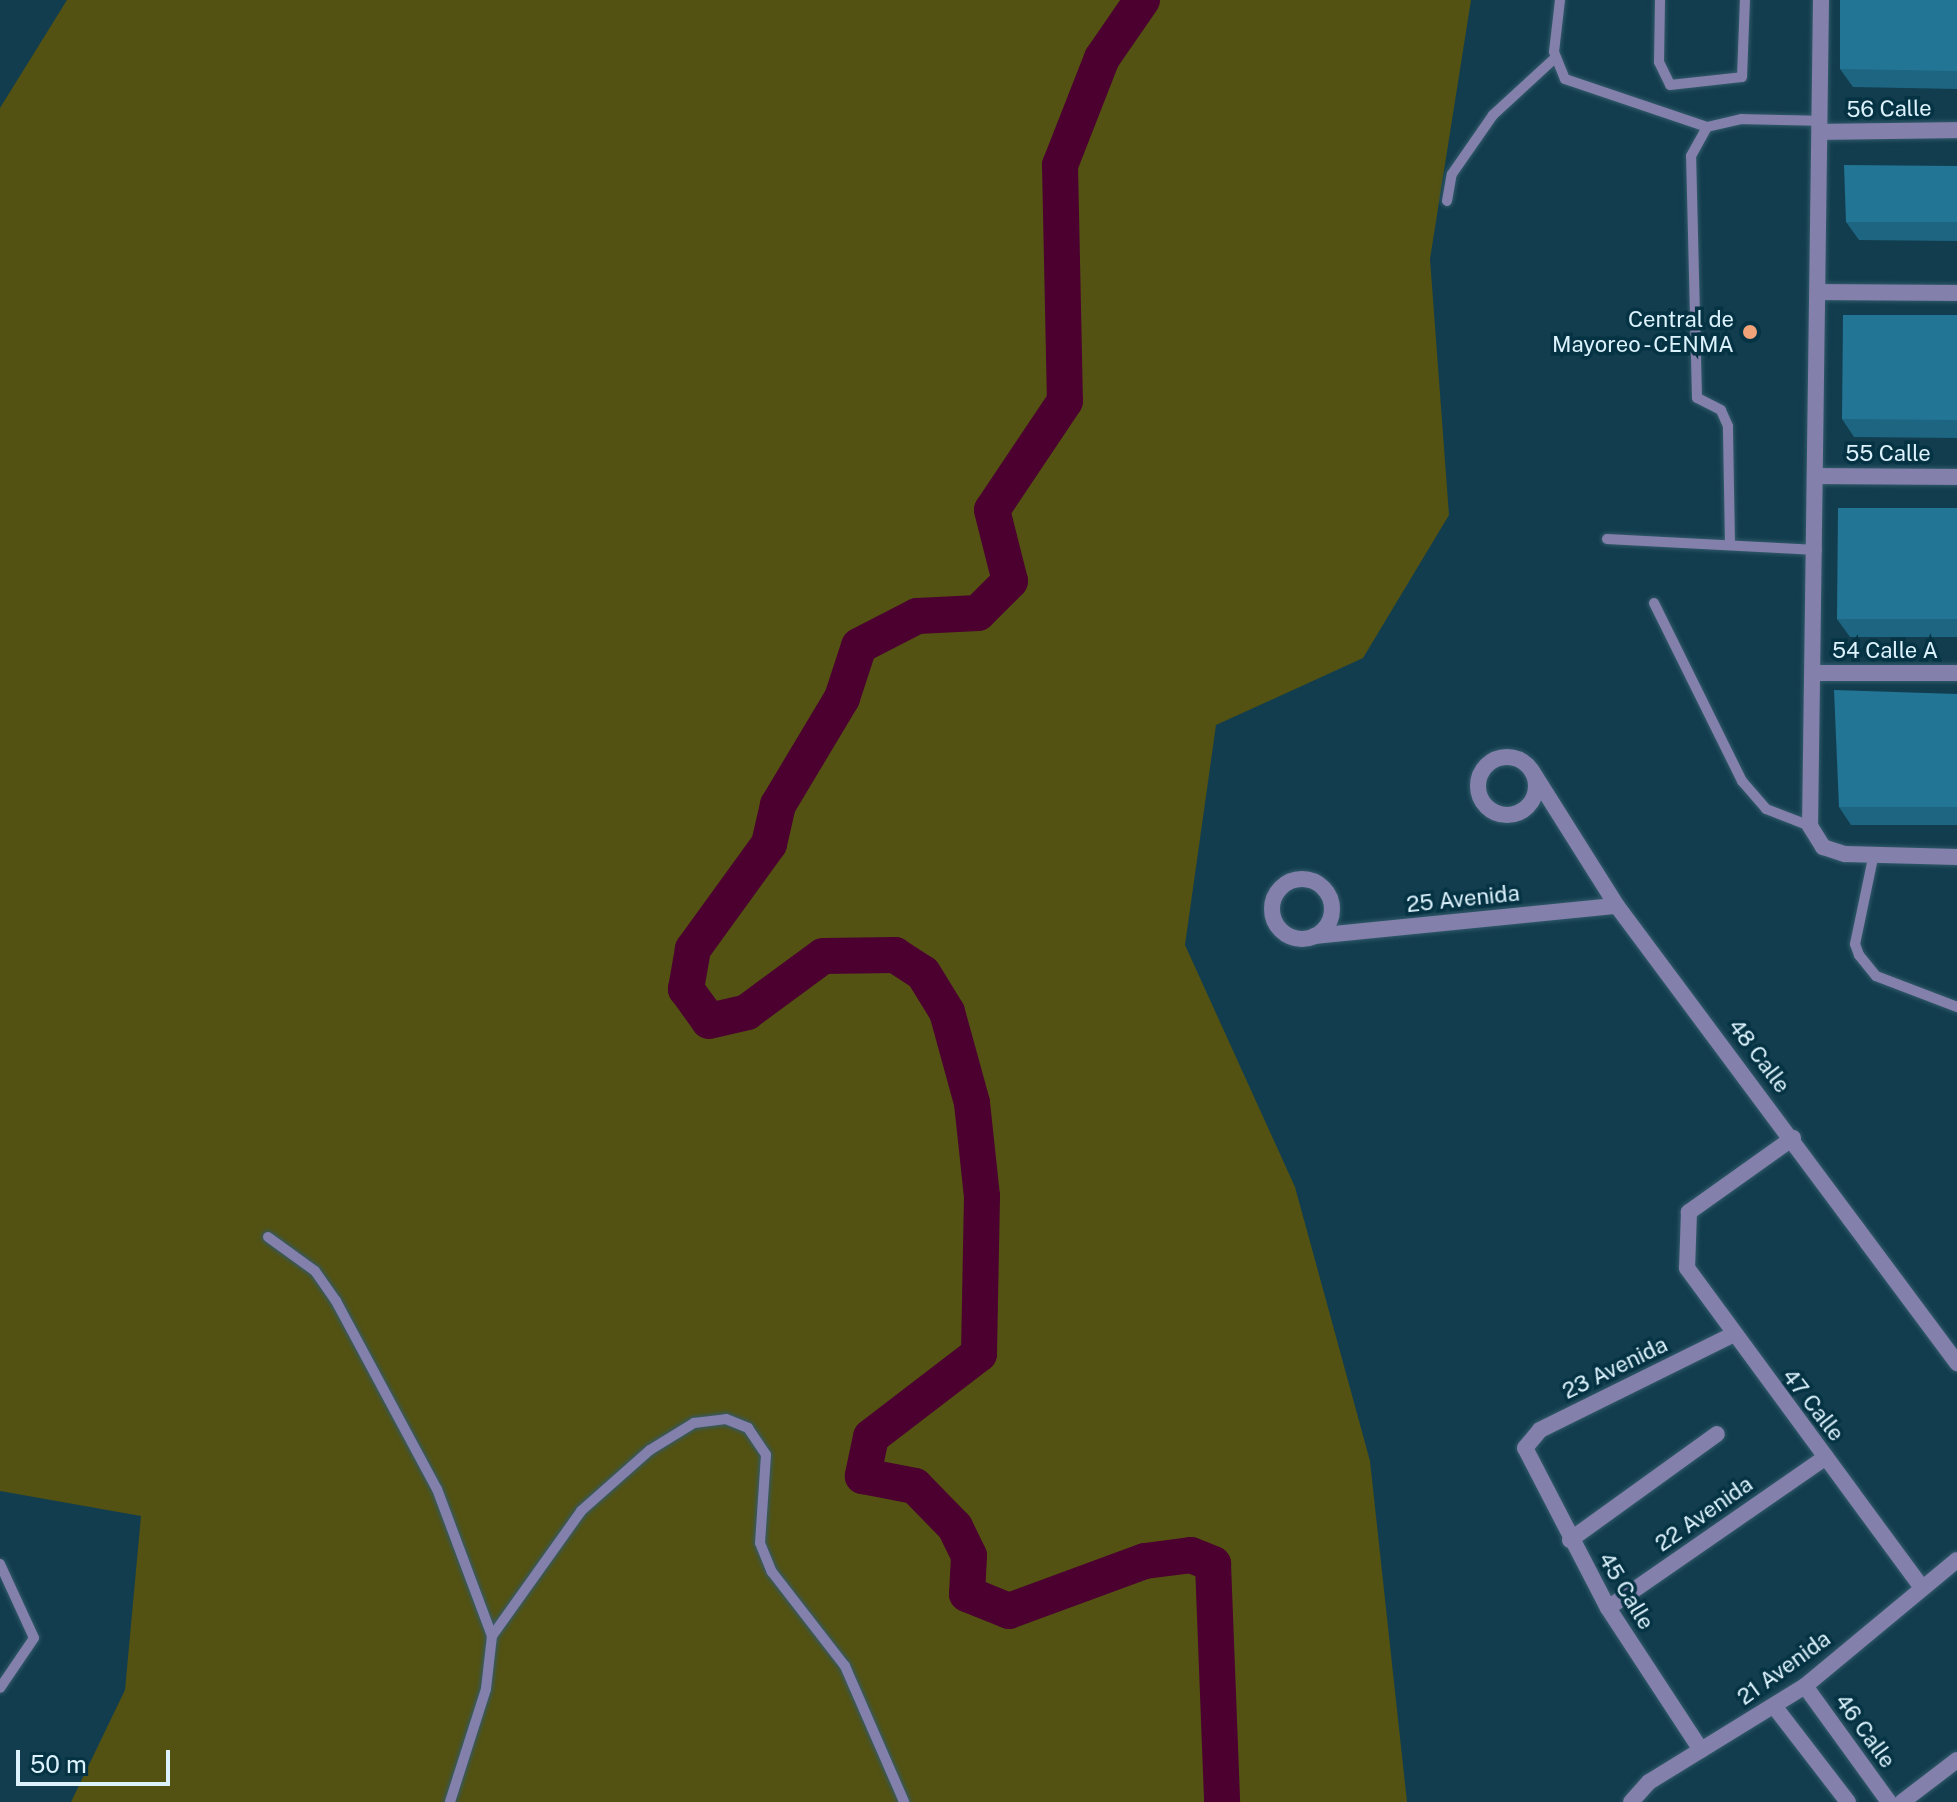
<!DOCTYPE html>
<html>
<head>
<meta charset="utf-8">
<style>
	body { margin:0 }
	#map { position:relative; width:1957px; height:1802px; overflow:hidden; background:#123d4e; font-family:"Public Sans",sans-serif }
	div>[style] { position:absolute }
	.green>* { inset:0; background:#535212 }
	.river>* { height:36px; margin:-18px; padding:0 18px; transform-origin:18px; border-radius:18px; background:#4b0030 }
	.roads { filter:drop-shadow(0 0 2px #325a6a) drop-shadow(0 0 2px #325a6a) }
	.service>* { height:10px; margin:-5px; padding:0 5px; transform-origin:5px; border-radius:5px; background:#8480ac }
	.minor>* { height:16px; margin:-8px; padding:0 8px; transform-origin:8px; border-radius:8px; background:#8480ac }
	.minor>.ring { margin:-8px; padding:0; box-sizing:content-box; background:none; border:16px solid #8480ac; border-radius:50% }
	.wall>* { inset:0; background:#1d6580 }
	.building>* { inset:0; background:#227595 }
	.dots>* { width:22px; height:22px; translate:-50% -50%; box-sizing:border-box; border:4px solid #053343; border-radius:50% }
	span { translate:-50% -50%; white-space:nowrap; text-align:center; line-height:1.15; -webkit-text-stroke:7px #053343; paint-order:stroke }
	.street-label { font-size:22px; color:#dcf2fd }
	.poi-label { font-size:22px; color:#dcf2fd }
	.right { translate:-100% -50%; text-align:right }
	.scale { position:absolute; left:16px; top:1750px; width:154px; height:36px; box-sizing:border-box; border:4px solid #dcf2fd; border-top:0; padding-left:10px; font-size:24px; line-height:28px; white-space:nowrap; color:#dcf2fd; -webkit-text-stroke:6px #053343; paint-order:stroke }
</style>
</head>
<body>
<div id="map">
	<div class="green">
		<div style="clip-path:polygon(67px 0,1471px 0,1430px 259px,1449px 515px,1363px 658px,1216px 725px,1185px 945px,1295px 1187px,1370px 1461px,1407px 1802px,71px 1802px,125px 1690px,141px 1516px,0 1491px,0 108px)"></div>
	</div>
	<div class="river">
		<div style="left:1142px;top:0;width:70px;rotate:124.6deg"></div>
		<div style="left:1102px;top:58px;width:115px;rotate:111.4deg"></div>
		<div style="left:1060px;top:165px;width:236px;rotate:88.8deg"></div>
		<div style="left:1065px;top:401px;width:131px;rotate:123.8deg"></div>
		<div style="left:992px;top:510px;width:73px;rotate:75.8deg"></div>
		<div style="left:1010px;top:581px;width:45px;rotate:135deg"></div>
		<div style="left:978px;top:613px;width:61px;rotate:177.2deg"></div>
		<div style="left:917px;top:616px;width:65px;rotate:152.7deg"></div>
		<div style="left:859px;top:646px;width:55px;rotate:108.1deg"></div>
		<div style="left:842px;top:698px;width:125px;rotate:120.9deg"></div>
		<div style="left:778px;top:805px;width:40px;rotate:103deg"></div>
		<div style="left:769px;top:844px;width:130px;rotate:125.9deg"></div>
		<div style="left:693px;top:949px;width:41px;rotate:99.9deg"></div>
		<div style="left:686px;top:989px;width:39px;rotate:54deg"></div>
		<div style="left:709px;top:1021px;width:39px;rotate:-13deg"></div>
		<div style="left:747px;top:1012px;width:94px;rotate:-36.4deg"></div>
		<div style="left:823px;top:956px;width:72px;rotate:-0.8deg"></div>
		<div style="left:895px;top:955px;width:33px;rotate:33deg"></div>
		<div style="left:923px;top:973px;width:46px;rotate:58.4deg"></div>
		<div style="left:947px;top:1012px;width:94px;rotate:74.6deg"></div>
		<div style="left:972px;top:1103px;width:94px;rotate:83.9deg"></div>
		<div style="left:982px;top:1196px;width:158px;rotate:91.1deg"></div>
		<div style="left:979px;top:1354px;width:136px;rotate:142.5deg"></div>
		<div style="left:871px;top:1437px;width:40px;rotate:102deg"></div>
		<div style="left:863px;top:1476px;width:53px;rotate:10.9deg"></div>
		<div style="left:915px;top:1486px;width:57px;rotate:45.7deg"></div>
		<div style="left:955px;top:1527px;width:32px;rotate:64deg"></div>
		<div style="left:969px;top:1556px;width:38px;rotate:93deg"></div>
		<div style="left:967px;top:1594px;width:45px;rotate:22deg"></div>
		<div style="left:1009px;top:1611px;width:145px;rotate:-20.2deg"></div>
		<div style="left:1145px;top:1561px;width:46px;rotate:-7.4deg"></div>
		<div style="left:1191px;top:1555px;width:24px;rotate:22deg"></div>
		<div style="left:1213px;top:1564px;width:238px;rotate:87.8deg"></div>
	</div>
	<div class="roads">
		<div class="service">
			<div style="left:1560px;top:0;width:52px;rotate:96.6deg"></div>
			<div style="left:1554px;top:52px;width:29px;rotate:68deg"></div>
			<div style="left:1565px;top:79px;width:150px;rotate:18.7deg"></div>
			<div style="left:1660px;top:0;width:62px;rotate:90.9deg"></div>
			<div style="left:1659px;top:62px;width:25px;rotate:64deg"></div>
			<div style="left:1670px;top:85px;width:72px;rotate:-6.3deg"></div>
			<div style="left:1742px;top:77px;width:77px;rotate:-87.8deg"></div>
			<div style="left:1447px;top:201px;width:27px;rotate:-80deg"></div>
			<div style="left:1452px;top:174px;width:72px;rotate:-55.2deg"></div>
			<div style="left:1493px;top:115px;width:84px;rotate:-42.6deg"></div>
			<div style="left:1607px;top:539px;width:210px;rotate:3deg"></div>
			<div style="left:1730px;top:545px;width:119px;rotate:-91deg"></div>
			<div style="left:1728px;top:426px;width:17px;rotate:-114deg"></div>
			<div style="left:1721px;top:410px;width:27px;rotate:-153deg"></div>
			<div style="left:1697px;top:398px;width:242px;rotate:-91.4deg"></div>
			<div style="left:1691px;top:156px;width:33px;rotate:-61deg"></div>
			<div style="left:1707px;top:127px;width:36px;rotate:-13deg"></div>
			<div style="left:1742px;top:119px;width:80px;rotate:1.4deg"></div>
			<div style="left:1654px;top:603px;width:199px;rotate:63.7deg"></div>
			<div style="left:1742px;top:781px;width:37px;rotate:49deg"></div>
			<div style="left:1766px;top:809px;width:47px;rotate:21.1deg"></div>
			<div style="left:1873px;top:858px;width:88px;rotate:101.8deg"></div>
			<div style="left:1855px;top:944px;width:12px;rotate:70deg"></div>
			<div style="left:1859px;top:955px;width:27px;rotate:51deg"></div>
			<div style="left:1876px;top:976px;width:87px;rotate:20.9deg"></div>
			<div style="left:268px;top:1237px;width:58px;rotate:35.9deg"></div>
			<div style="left:315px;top:1271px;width:37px;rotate:55deg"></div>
			<div style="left:336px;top:1301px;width:213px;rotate:61.8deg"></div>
			<div style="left:437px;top:1489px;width:157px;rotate:69.5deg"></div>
			<div style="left:492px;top:1636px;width:53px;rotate:96.5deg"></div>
			<div style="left:486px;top:1689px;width:119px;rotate:107.7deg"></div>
			<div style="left:0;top:1564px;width:81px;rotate:65.3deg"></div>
			<div style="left:34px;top:1638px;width:60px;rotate:124.2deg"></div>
			<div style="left:492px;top:1636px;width:153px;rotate:-54.5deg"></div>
			<div style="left:581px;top:1511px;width:92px;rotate:-41.5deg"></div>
			<div style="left:650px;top:1450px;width:52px;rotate:-31.5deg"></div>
			<div style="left:694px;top:1423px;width:32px;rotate:-7deg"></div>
			<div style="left:726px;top:1419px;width:24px;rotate:22deg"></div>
			<div style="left:748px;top:1428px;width:32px;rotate:56deg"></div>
			<div style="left:766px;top:1455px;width:88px;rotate:93.9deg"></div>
			<div style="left:760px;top:1543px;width:31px;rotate:68deg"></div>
			<div style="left:772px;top:1572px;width:119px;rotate:52.2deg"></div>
			<div style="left:845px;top:1666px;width:148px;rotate:66.5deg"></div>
		</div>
		<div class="minor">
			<div style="left:1821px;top:0;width:826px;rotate:90.76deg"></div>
			<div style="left:1810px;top:826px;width:25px;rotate:58deg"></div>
			<div style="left:1823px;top:847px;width:23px;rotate:18deg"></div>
			<div style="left:1845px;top:854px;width:112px;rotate:1.5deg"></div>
			<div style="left:1822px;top:132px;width:135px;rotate:-0.8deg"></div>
			<div style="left:1820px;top:292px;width:137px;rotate:0.4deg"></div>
			<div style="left:1819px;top:476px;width:138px;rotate:0.4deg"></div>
			<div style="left:1813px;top:673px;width:144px"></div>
			<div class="ring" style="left:1478px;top:757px;width:42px;height:42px"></div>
			<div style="left:1532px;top:771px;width:160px;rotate:57.8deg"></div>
			<div style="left:1617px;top:906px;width:570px;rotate:53.35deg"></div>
			<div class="ring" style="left:1272px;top:879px;width:44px;height:44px"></div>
			<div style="left:1314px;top:936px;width:304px;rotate:-5.7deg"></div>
			<div style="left:1793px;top:1138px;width:128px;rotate:144.6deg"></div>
			<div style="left:1689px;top:1212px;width:56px;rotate:92deg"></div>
			<div style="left:1687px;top:1268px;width:395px;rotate:53.7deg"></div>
			<div style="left:1570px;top:1540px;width:181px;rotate:-35.8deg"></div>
			<div style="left:1608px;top:1608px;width:265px;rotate:-34.7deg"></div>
			<div style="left:1805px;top:1686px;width:143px;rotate:54.1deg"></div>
			<div style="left:1774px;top:1706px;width:121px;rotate:52.4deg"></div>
			<div style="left:1701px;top:1750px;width:170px;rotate:-123.2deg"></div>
			<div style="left:1608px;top:1608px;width:180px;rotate:-117.4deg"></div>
			<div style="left:1525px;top:1448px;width:23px;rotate:-50deg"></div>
			<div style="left:1540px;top:1430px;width:214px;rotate:-26.3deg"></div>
			<div style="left:1631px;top:1802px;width:27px;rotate:-48deg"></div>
			<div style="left:1649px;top:1782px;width:183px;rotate:-31.6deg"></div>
			<div style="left:1805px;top:1686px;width:197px;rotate:-39.7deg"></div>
			<div style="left:1902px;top:1802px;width:69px;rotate:-37.4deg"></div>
		</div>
	</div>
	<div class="wall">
		<div style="clip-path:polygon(1957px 0,1957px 89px,1853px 87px,1840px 69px)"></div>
		<div style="clip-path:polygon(1957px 166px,1957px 241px,1859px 240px,1846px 222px)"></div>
		<div style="clip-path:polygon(1957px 315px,1957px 438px,1854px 437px,1842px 419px)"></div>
		<div style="clip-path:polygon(1957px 508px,1957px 637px,1850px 637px,1837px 619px)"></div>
		<div style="clip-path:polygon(1957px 694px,1957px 825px,1851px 825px,1839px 807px)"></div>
	</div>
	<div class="building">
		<div style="clip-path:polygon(1840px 0,1957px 0,1957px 71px,1840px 69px)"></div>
		<div style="clip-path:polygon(1844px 165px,1957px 166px,1957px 222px,1846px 222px)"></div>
		<div style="clip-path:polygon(1843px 315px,1957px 315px,1957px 420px,1842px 419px)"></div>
		<div style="clip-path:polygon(1838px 508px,1957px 508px,1957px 619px,1837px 619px)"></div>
		<div style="clip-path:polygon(1834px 690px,1957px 694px,1957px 807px,1839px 807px)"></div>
	</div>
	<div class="dots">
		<div style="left:1750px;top:332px;background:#f0a279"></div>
	</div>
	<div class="street-label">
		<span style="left:1889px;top:109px;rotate:-1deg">56 Calle</span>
		<span style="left:1888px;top:454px">55 Calle</span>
		<span style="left:1885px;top:651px">54 Calle A</span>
		<span style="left:1463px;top:899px;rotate:-6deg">25 Avenida</span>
		<span style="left:1759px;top:1056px;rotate:53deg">48 Calle</span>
		<span style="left:1615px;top:1368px;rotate:-26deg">23 Avenida</span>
		<span style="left:1813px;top:1405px;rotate:52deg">47 Calle</span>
		<span style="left:1704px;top:1514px;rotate:-35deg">22 Avenida</span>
		<span style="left:1626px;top:1591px;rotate:59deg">45 Calle</span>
		<span style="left:1784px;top:1668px;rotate:-36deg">21 Avenida</span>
		<span style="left:1865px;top:1731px;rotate:54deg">46 Calle</span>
	</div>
	<div class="poi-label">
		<span class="right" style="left:1734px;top:332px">Central de<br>Mayoreo - CENMA</span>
	</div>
	<div class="scale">50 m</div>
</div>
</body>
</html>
